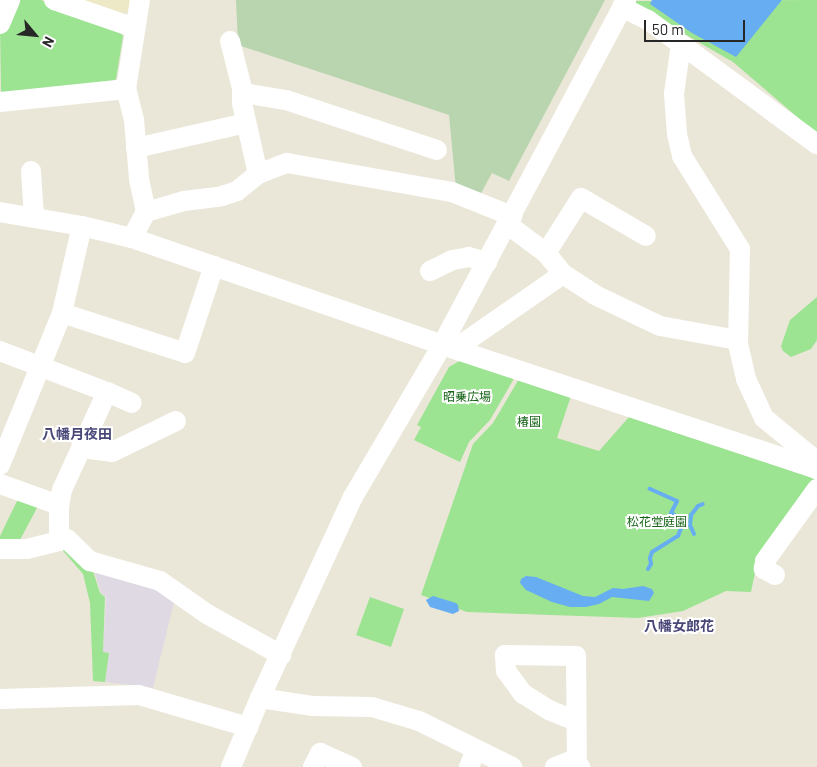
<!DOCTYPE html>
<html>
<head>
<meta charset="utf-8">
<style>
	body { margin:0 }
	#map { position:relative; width:817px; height:767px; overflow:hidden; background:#ebe7d8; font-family:Barlow,"Noto Sans JP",sans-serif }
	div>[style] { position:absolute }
	.industrial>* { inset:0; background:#ded9e2 }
	.education>* { inset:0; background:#ede9c6 }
	.green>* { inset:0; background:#9ce392 }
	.cemetery>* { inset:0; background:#b9d5af }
	.water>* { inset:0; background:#67adf1 }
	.stream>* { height:4px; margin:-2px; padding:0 2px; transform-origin:2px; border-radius:2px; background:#67adf1 }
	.minor>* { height:20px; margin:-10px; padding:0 10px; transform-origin:10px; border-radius:10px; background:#fff }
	span { translate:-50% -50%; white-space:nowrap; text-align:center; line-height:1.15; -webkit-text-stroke:4px #fff; paint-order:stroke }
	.park-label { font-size:12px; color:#176518 }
	.neighbourhood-label { font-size:14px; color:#494778; font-weight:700 }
	.north { position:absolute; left:10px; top:10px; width:50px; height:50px; -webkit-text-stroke:4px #fff; paint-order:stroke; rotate:118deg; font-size:14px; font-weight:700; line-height:20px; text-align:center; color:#272727 }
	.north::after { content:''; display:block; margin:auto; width:18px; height:22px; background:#272727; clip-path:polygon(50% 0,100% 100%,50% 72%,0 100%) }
	.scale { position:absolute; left:644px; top:20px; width:101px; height:22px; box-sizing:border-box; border:2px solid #272727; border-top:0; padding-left:6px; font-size:15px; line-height:18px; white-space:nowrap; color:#272727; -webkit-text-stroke:4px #fff; paint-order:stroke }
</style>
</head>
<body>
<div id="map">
	<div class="industrial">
		<div style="clip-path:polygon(94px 571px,149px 584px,175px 598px,153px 688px,105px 682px,109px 653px,103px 652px,106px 597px,101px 593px)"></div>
	</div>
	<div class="education">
		<div style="clip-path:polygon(84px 0,132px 0,130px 10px,121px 14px)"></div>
	</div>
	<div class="green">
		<div style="clip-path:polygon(10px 0,41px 0,120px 31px,123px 36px,116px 79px,109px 86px,9px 96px,1px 91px,0 25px)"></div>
		<div style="clip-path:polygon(817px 0,817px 134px,733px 62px,643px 10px,633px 1px)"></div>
		<div style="clip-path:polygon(817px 297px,817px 340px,811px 349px,791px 357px,783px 351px,781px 346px,790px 320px)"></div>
		<div style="clip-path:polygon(463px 359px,516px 375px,490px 420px,469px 442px,460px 462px,414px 440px,421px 427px,417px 425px,449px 367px)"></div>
		<div style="clip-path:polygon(519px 379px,571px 396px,557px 438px,599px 451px,629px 417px,816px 479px,757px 563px,751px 592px,726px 591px,683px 611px,638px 618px,467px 612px,421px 595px,473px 444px,493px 423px)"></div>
		<div style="clip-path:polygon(20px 495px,39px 504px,20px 540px,0 540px,0 536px)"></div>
		<div style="clip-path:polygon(58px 545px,93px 571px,100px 593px,105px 597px,103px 652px,109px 653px,105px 682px,93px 681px,90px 603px,83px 574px)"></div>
		<div style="clip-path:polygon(370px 597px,404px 609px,391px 647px,356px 635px)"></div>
	</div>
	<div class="cemetery">
		<div style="clip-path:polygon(236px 0,605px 0,509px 181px,492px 173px,479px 197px,456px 189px,449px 115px,238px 45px)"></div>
	</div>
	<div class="water">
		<div style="clip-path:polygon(652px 0,782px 0,736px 57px,692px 33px,650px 4px)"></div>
		<div style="clip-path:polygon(526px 576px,536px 577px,583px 596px,595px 597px,613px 588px,623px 589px,643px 586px,652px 589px,654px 593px,649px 601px,612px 597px,599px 604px,586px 607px,570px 607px,552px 602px,526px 590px,520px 583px,521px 579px)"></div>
		<div style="clip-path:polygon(433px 596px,456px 603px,458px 605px,459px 611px,453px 614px,430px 607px,426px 600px)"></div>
	</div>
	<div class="stream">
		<div style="left:694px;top:534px;width:10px;rotate:-114deg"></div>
		<div style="left:690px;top:525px;width:10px;rotate:-84deg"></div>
		<div style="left:691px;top:515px;width:11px;rotate:-52deg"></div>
		<div style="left:698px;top:506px;width:5px;rotate:-22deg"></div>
		<div style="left:648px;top:569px;width:6px;rotate:-59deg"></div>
		<div style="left:651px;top:564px;width:6px;rotate:-99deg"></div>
		<div style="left:650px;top:558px;width:6px;rotate:-72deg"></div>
		<div style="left:652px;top:552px;width:31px;rotate:-32deg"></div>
		<div style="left:678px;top:536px;width:9px;rotate:-69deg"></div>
		<div style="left:681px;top:528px;width:11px;rotate:-105deg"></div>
		<div style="left:678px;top:517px;width:8px;rotate:-150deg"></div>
		<div style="left:671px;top:513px;width:13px;rotate:-63deg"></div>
		<div style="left:677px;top:501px;width:30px;rotate:-156deg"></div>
	</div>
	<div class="minor">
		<div style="left:54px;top:0;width:86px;rotate:19.1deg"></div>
		<div style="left:622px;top:7px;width:29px;rotate:27deg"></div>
		<div style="left:648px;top:20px;width:210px;rotate:36.3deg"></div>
		<div style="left:0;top:24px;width:26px;rotate:-67deg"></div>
		<div style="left:230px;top:41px;width:49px;rotate:75.7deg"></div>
		<div style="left:242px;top:88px;width:15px;rotate:90deg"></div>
		<div style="left:242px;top:103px;width:73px;rotate:77.3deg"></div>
		<div style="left:681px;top:44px;width:50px;rotate:98deg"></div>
		<div style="left:674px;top:94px;width:40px;rotate:85.7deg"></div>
		<div style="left:677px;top:134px;width:23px;rotate:77deg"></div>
		<div style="left:682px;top:156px;width:110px;rotate:58.1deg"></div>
		<div style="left:740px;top:249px;width:95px;rotate:91.2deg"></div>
		<div style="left:738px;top:344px;width:36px;rotate:77deg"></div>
		<div style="left:746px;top:379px;width:43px;rotate:65.2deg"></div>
		<div style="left:764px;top:418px;width:58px;rotate:39.4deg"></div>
		<div style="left:809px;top:455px;width:16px;rotate:63deg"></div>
		<div style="left:242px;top:93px;width:45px;rotate:9deg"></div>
		<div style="left:286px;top:100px;width:159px;rotate:18.3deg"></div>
		<div style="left:0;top:102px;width:127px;rotate:-5.9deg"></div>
		<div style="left:136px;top:148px;width:113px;rotate:-12.8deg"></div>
		<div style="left:31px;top:171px;width:47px;rotate:86.3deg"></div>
		<div style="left:0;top:212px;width:83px;rotate:9.7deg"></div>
		<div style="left:82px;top:226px;width:51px;rotate:13.5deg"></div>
		<div style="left:132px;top:238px;width:328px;rotate:19deg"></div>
		<div style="left:442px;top:345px;width:395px;rotate:18.3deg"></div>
		<div style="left:146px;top:212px;width:40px;rotate:-16deg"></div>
		<div style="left:184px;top:201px;width:38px;rotate:-7deg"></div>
		<div style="left:222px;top:196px;width:16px;rotate:-18deg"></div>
		<div style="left:237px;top:191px;width:27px;rotate:-39deg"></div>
		<div style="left:258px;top:174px;width:31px;rotate:-21deg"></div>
		<div style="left:287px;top:163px;width:168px;rotate:10deg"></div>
		<div style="left:452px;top:192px;width:65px;rotate:21.8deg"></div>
		<div style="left:507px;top:224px;width:49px;rotate:36.6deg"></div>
		<div style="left:546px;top:253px;width:27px;rotate:51deg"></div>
		<div style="left:563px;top:274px;width:38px;rotate:33deg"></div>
		<div style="left:595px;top:295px;width:72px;rotate:25.5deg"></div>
		<div style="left:660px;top:326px;width:79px;rotate:10.2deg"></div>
		<div style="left:132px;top:238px;width:30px;rotate:-62deg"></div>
		<div style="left:146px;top:212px;width:35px;rotate:-102deg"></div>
		<div style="left:139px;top:178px;width:58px;rotate:-94.9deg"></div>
		<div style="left:134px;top:120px;width:32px;rotate:-104deg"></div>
		<div style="left:126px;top:89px;width:90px;rotate:-81.1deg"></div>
		<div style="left:546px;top:253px;width:65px;rotate:-57.5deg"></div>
		<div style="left:581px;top:198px;width:75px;rotate:30.3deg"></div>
		<div style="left:430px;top:271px;width:25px;rotate:-26deg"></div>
		<div style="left:453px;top:260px;width:16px;rotate:-11deg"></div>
		<div style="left:469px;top:257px;width:19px;rotate:16deg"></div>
		<div style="left:62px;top:313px;width:89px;rotate:-77.1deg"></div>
		<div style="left:455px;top:349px;width:131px;rotate:-34.8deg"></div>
		<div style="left:0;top:351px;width:115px;rotate:21deg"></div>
		<div style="left:107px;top:392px;width:108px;rotate:114.7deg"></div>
		<div style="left:62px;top:490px;width:15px;rotate:101deg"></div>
		<div style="left:107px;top:392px;width:27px;rotate:24deg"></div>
		<div style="left:81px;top:448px;width:31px;rotate:7deg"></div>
		<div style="left:112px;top:452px;width:71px;rotate:-25.8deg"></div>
		<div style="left:0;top:465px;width:164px;rotate:-67.8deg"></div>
		<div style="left:62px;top:313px;width:129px;rotate:18deg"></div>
		<div style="left:185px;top:353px;width:92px;rotate:-71.6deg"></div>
		<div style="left:0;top:484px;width:63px;rotate:19.6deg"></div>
		<div style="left:59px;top:505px;width:36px;rotate:90deg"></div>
		<div style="left:59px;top:541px;width:33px;rotate:166deg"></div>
		<div style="left:27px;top:549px;width:27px;rotate:180deg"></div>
		<div style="left:59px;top:541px;width:8px;rotate:-14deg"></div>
		<div style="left:67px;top:539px;width:32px;rotate:44deg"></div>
		<div style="left:90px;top:561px;width:73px;rotate:15.9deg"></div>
		<div style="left:160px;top:581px;width:57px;rotate:35.1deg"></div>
		<div style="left:207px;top:614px;width:85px;rotate:29deg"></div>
		<div style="left:775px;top:575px;width:13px;rotate:-151deg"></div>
		<div style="left:764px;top:569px;width:8px;rotate:-83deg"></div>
		<div style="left:765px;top:561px;width:89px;rotate:-54.2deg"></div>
		<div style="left:260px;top:698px;width:54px;rotate:8.6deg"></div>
		<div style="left:313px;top:706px;width:59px;rotate:1deg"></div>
		<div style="left:372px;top:707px;width:49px;rotate:16.6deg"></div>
		<div style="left:419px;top:721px;width:104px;rotate:26.3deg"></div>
		<div style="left:0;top:699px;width:139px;rotate:-1.6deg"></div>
		<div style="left:139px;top:695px;width:114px;rotate:16.4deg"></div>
		<div style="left:576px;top:721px;width:29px;rotate:-158deg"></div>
		<div style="left:549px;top:710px;width:31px;rotate:-148deg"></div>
		<div style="left:523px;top:694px;width:29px;rotate:-126deg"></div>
		<div style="left:506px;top:671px;width:16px;rotate:-94deg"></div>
		<div style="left:505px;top:655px;width:71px;rotate:0.8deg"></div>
		<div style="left:576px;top:656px;width:108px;rotate:89.5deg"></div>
		<div style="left:231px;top:767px;width:75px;rotate:-67.2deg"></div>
		<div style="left:260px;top:698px;width:221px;rotate:-65.2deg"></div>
		<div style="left:353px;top:497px;width:176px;rotate:-59.6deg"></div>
		<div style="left:442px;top:345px;width:391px;rotate:-61.9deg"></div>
		<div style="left:313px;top:767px;width:16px;rotate:-63deg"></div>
		<div style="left:320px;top:753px;width:35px;rotate:24deg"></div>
		<div style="left:469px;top:767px;width:18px;rotate:-68deg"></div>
		<div style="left:555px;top:767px;width:17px;rotate:-21deg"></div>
		<div style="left:571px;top:761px;width:11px;rotate:34deg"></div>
	</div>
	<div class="park-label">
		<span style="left:467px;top:397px">昭乗広場</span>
		<span style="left:529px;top:422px">椿園</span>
		<span style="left:657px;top:522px">松花堂庭園</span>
	</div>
	<div class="neighbourhood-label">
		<span style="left:77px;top:434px">八幡月夜田</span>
		<span style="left:679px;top:626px">八幡女郎花</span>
	</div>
	<div class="north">N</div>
	<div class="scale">50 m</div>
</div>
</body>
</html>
